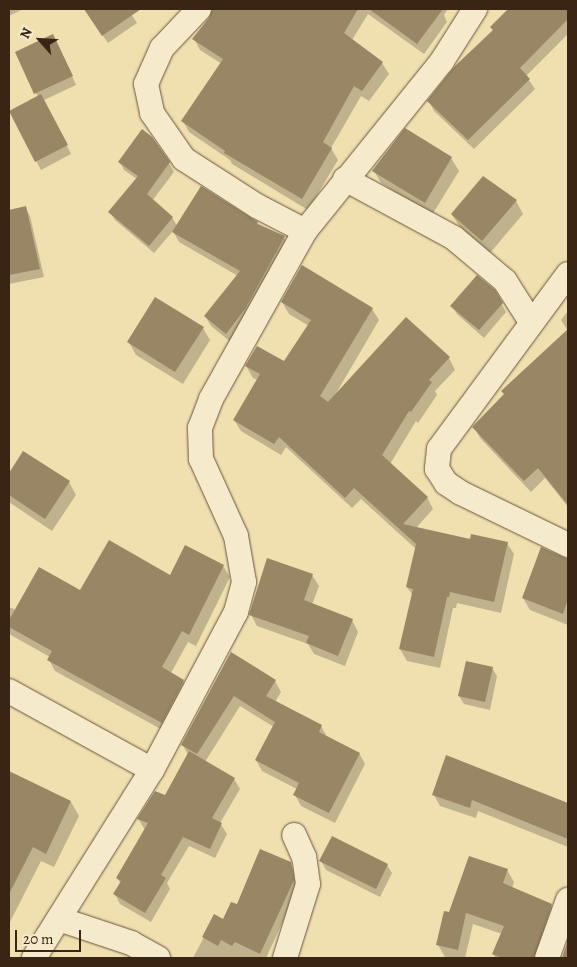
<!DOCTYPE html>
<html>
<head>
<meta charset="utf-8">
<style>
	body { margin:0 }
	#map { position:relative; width:577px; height:967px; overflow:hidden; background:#f0dfaf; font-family:Alegreya,serif }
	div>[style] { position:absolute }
	.shadow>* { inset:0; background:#0003 }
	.building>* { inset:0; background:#998665 }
	.roads { filter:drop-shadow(0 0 1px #68543b) drop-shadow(0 0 1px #68543b) }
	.minor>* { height:24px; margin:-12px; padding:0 12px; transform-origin:12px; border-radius:12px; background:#f5eacb }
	span { translate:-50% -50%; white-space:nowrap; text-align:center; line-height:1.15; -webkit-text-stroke:5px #f5eacb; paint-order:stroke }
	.frame { position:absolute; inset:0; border:10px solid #3a2514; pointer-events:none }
	.north { position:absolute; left:15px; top:15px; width:50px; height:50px; -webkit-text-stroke:4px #f5eacb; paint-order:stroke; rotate:296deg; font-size:14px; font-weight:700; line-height:20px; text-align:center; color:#3a2514 }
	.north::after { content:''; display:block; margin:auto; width:18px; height:22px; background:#3a2514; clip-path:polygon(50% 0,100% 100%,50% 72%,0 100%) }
	.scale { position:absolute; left:15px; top:930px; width:66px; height:22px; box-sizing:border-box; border:2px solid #3a2514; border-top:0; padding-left:6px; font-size:15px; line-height:18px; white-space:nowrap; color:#3a2514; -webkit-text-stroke:4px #f5eacb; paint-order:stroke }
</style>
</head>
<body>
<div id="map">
	<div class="shadow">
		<div style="clip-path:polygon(9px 9px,23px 9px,9px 16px)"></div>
		<div style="clip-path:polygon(84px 9px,128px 9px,137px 23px,108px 43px)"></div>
		<div style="clip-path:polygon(214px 9px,224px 12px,227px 9px,448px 9px,444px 15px,447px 22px,424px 54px,368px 14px,352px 40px,382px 63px,389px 74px,369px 101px,361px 96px,331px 148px,338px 160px,308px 210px,232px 164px,230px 160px,189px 132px,183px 121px,222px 64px,200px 50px,194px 39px,210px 19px)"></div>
		<div style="clip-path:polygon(510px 9px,568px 9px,568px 34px,526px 76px,535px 89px,474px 149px,434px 111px,429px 101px,493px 30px,492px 27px)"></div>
		<div style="clip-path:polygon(58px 44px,76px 85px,44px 100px,71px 154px,41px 170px,10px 112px,38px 97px,16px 53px)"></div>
		<div style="clip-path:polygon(406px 130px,451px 158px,459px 171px,432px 215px,381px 183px,374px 171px)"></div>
		<div style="clip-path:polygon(120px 162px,169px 163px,174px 172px,152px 201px,172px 217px,177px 226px,257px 223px,284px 237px,290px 247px,232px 343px,211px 326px,205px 316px,238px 276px,179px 242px,173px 231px,154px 253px,115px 220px,110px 212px,137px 179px,124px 170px)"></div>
		<div style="clip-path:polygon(516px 201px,523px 214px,490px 253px,460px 227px,452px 215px)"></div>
		<div style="clip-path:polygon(9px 207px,10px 211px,25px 207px,30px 216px,44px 277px,9px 284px)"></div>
		<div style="clip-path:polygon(494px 291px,506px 312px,484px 338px,457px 314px,452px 306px)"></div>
		<div style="clip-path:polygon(282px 302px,372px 309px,379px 320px,334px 397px,449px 358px,455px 370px,435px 391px,437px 395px,418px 423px,416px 421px,390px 464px,427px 497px,433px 509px,416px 528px,471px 541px,507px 543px,514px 554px,501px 613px,457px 603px,456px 608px,453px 608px,440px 668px,407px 661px,400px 649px,413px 596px,407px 587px,416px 549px,361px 499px,352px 508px,286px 447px,281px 455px,241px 431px,234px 420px,258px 380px,253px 378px,246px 366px,285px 363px,309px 326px,289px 314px)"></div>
		<div style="clip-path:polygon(568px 311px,568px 507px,545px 478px,531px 492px,480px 438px,474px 427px,568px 331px,561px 320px)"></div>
		<div style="clip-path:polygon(203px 328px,210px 340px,183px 384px,136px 355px,129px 342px)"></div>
		<div style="clip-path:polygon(24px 452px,69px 482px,76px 495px,52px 531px,9px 502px,9px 476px)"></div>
		<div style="clip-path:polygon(562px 559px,568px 560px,568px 625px,530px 610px,523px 598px)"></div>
		<div style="clip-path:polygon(223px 566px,230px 577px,196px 646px,188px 642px,171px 673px,183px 681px,190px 692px,168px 733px,55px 671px,49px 660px,50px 657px,9px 634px,9px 607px,16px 610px,81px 592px)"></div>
		<div style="clip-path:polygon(312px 575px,319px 586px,312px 605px,352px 620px,358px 632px,345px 666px,314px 654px,308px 644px,257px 626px,251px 615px)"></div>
		<div style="clip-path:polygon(232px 653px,275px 681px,281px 692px,275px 702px,321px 726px,327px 737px,359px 753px,365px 764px,335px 823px,301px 806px,295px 795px,297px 789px,262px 771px,256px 760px,274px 727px,240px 706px,205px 762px,234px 779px,240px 789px,220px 823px,227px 834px,215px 858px,189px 846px,167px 883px,170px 889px,151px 922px,120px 904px,115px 894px,121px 884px,117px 878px,145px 830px,139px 820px,165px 796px,188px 755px,183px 745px)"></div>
		<div style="clip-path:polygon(492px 668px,497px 676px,490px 710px,464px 704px,459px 696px)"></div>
		<div style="clip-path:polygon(447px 757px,568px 805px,568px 847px,478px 811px,476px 818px,440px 806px,434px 795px)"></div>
		<div style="clip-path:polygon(9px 772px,71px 802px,79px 816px,54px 867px,41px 861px,9px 924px)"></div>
		<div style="clip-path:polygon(321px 861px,387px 865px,392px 873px,380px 897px,326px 870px)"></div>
		<div style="clip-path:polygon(290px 863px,295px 872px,298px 889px,266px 958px,193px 958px,215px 916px,223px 920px)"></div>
		<div style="clip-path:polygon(507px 870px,514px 882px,512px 888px,551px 905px,558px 917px,543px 958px,496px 958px,493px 954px,502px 934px,473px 924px,465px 958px,445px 957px,438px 945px,450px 913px)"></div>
	</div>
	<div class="building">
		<div style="clip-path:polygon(84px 9px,141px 9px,102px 36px)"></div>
		<div style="clip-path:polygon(212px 9px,358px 9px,344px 33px,383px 62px,362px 91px,354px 86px,323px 142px,332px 148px,302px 199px,224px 153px,225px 151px,181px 121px,223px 59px,192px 39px,209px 18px)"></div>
		<div style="clip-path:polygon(369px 9px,443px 9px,417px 44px)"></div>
		<div style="clip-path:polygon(508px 9px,568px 9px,568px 19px,520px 68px,530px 79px,468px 140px,427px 101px,454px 67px,493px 30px,490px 27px)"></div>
		<div style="clip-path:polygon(53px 34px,73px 76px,34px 94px,15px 52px)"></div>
		<div style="clip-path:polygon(41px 94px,68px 145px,35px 162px,9px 111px)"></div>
		<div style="clip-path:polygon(405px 128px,452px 157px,425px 203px,372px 171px)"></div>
		<div style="clip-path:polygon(142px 129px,152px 137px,170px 162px,147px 194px,173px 217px,149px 246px,108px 212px,138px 176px,118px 162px)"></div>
		<div style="clip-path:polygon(483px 176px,517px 200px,482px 241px,451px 214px)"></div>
		<div style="clip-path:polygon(201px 186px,258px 222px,257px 224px,285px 236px,245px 309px,226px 334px,204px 316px,240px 271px,172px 232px)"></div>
		<div style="clip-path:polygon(26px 206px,40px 269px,9px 275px,9px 210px)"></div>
		<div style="clip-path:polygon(302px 265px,373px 308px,320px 396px,328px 402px,406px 317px,450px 357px,429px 380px,432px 382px,411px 412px,409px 411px,382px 455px,428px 497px,403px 524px,470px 539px,471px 534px,508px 542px,494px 602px,450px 592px,449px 597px,447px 597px,434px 657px,399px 649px,413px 589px,406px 587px,416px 544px,354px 488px,345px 498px,279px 437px,274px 444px,233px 420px,260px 374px,245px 366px,257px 346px,284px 361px,311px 320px,281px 302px)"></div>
		<div style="clip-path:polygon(477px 275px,495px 290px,503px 303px,479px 330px,450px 306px)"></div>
		<div style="clip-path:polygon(155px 297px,204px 327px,175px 372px,127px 342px)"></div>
		<div style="clip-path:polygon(568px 329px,568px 505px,538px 468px,524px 481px,472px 427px,504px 394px,501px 391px)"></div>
		<div style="clip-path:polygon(23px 451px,70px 481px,45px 519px,9px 495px,9px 473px)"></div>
		<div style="clip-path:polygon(109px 540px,170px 575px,185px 545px,224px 565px,189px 635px,182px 631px,162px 667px,184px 680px,162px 723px,47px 660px,52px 651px,9px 627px,9px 620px,39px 567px,80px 590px)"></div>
		<div style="clip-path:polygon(541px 547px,568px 559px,568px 599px,563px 614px,522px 598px)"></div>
		<div style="clip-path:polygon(267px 558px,313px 574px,304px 600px,353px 619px,338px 656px,306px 643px,309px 636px,249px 615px)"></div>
		<div style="clip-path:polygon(231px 652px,276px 680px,266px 696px,322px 725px,319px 732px,360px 753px,329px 813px,293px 795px,299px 783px,255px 760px,275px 722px,234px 696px,197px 754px,181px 745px)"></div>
		<div style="clip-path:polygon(466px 661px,493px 667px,485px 702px,458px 696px)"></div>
		<div style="clip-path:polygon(189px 751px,235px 778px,212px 818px,222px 823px,210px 849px,183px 837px,161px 875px,166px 878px,145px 913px,113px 894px,121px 881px,116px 878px,148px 823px,137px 819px,155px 791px,165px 795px)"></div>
		<div style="clip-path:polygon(446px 755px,568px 803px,568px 839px,472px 800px,470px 808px,432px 795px)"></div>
		<div style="clip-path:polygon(9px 771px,71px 801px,46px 854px,33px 847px,9px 894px)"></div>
		<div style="clip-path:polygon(332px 836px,388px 864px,376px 889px,319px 861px)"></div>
		<div style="clip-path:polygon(260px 849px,291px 862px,294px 880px,260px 954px,235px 942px,232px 946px,221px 940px,218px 946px,202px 937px,214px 914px,223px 919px,231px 902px,237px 904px)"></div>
		<div style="clip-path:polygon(469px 856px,508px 869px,503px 883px,552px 904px,534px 958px,502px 958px,492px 954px,504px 926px,466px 913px,458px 950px,436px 945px,444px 911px,449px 912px)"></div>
		<div style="clip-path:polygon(568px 940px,568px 958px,562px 958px)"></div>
	</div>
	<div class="roads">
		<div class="minor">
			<div style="left:199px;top:9px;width:54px;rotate:133.5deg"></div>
			<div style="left:162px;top:48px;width:39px;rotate:114deg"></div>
			<div style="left:146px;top:84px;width:30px;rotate:78deg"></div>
			<div style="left:152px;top:113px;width:56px;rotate:55.2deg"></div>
			<div style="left:184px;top:159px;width:87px;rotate:32.8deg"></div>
			<div style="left:257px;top:206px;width:54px;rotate:27.5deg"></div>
			<div style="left:345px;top:179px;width:124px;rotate:28.4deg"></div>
			<div style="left:454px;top:238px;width:67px;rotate:40.1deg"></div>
			<div style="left:505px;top:281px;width:49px;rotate:57.6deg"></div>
			<div style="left:568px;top:274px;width:217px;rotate:126.4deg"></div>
			<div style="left:439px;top:449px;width:20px;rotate:96deg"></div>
			<div style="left:437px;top:469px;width:17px;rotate:57deg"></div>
			<div style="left:446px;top:483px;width:18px;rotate:34deg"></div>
			<div style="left:461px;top:493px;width:119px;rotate:25.9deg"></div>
			<div style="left:9px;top:691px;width:163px;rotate:28.9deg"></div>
			<div style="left:59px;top:919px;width:76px;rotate:18.4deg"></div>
			<div style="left:131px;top:943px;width:31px;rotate:29deg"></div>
			<div style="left:34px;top:958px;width:222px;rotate:-57.9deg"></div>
			<div style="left:152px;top:770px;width:179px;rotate:-62deg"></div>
			<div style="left:236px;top:612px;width:31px;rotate:-75deg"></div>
			<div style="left:244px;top:582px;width:47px;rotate:-99.9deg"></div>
			<div style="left:236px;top:536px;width:85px;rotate:-114.4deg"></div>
			<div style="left:201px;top:459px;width:31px;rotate:-92deg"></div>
			<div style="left:200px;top:428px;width:31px;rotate:-69deg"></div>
			<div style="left:211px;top:399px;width:193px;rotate:-60.8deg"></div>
			<div style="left:305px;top:231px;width:218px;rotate:-51.1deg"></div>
			<div style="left:442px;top:61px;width:62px;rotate:-57.6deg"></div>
			<div style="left:285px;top:958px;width:77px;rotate:-72.7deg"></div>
			<div style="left:308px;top:884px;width:27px;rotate:-98deg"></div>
			<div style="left:304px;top:857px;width:24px;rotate:-114deg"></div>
			<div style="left:547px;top:958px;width:62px;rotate:-70.1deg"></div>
		</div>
	</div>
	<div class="frame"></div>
	<div class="north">N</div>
	<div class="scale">20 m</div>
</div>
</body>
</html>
